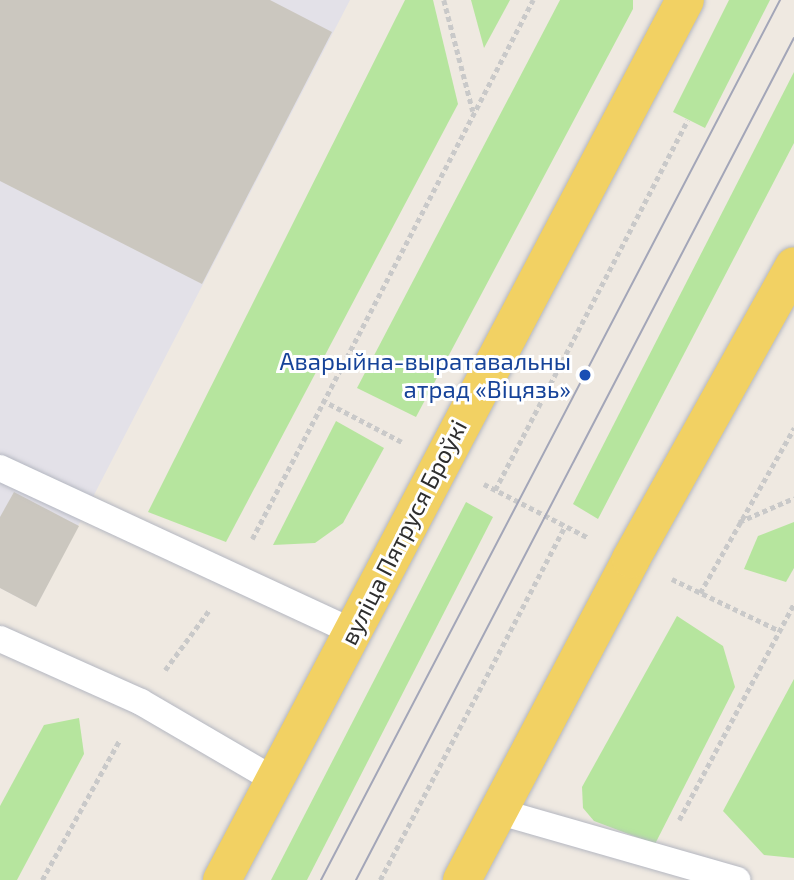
<!DOCTYPE html>
<html>
<head>
<meta charset="utf-8">
<style>
	body { margin:0 }
	#map { position:relative; width:794px; height:880px; overflow:hidden; background:#efe9e1; font-family:"Exo 2",sans-serif }
	div>[style] { position:absolute }
	.industrial>* { inset:0; background:#e3e1e8 }
	.green>* { inset:0; background:#b6e59e }
	.building>* { inset:0; background:#cbc7bf }
	.path>* { height:4.5px; margin-top:-2.25px; transform-origin:0; background:repeating-linear-gradient(90deg,#c9c9c9 0 5px,transparent 0 8.5px) }
	.roads { filter:drop-shadow(0 0 2px #b4b7c1) drop-shadow(0 0 2px #b4b7c1) }
	.lane>* { height:26px; margin:-13px; padding:0 13px; transform-origin:13px; border-radius:13px; background:#fff }
	.primary>* { height:38px; margin:-19px; padding:0 19px; transform-origin:19px; border-radius:19px; background:#f2d163 }
	.tram>* { height:2px; margin:-1px; padding:0 1px; transform-origin:1px; border-radius:1px; background:#a3a6b8 }
	.dots>* { width:19px; height:19px; translate:-50% -50%; box-sizing:border-box; border:4px solid #fff; border-radius:50% }
	span { translate:-50% -50%; white-space:nowrap; text-align:center; line-height:1.15; -webkit-text-stroke:6px #fff; paint-order:stroke }
	.transit-label { font-size:24px; color:#164399 }
	.right { translate:-100% -50%; text-align:right }
	.street-label { font-size:24px; color:#2e2e2e }
</style>
</head>
<body>
<div id="map">
	<div class="industrial">
		<div style="clip-path:polygon(0 0,350px 0,36px 607px,0 588px)"></div>
	</div>
	<div class="green">
		<div style="clip-path:polygon(405px 0,433px 0,458px 104px,226px 542px,148px 512px)"></div>
		<div style="clip-path:polygon(471px 0,510px 0,484px 48px)"></div>
		<div style="clip-path:polygon(560px 0,633px 0,633px 9px,416px 417px,357px 388px)"></div>
		<div style="clip-path:polygon(729px 0,770px 0,705px 128px,673px 112px)"></div>
		<div style="clip-path:polygon(794px 72px,794px 143px,598px 519px,573px 504px)"></div>
		<div style="clip-path:polygon(336px 421px,384px 448px,343px 523px,315px 543px,273px 545px)"></div>
		<div style="clip-path:polygon(466px 502px,493px 517px,307px 880px,271px 880px)"></div>
		<div style="clip-path:polygon(794px 522px,794px 568px,786px 582px,744px 569px,758px 536px)"></div>
		<div style="clip-path:polygon(677px 616px,723px 646px,735px 687px,655px 844px,594px 821px,583px 808px,582px 787px)"></div>
		<div style="clip-path:polygon(794px 679px,794px 858px,764px 855px,723px 811px)"></div>
		<div style="clip-path:polygon(79px 718px,84px 754px,17px 880px,0 880px,0 806px,44px 725px)"></div>
	</div>
	<div class="building">
		<div style="clip-path:polygon(0 0,270px 0,332px 32px,202px 284px,0 181px)"></div>
		<div style="clip-path:polygon(14px 492px,79px 526px,36px 607px,0 588px,0 517px)"></div>
	</div>
	<div class="path">
		<div style="left:444px;top:0;width:115px;rotate:75.4deg"></div>
		<div style="left:322px;top:400px;width:90px;rotate:27.7deg"></div>
		<div style="left:484px;top:484px;width:118px;rotate:27.2deg"></div>
		<div style="left:495px;top:490px;width:417px;rotate:-62.5deg"></div>
		<div style="left:739px;top:522px;width:60px;rotate:-23.6deg"></div>
		<div style="left:252px;top:539px;width:608px;rotate:-62.47deg"></div>
		<div style="left:672px;top:579px;width:118px;rotate:25.7deg"></div>
		<div style="left:700px;top:593px;width:190px;rotate:-60.3deg"></div>
		<div style="left:165px;top:670px;width:76px;rotate:-53.6deg"></div>
		<div style="left:679px;top:820px;width:245px;rotate:-62deg"></div>
		<div style="left:42px;top:880px;width:161px;rotate:-61deg"></div>
		<div style="left:380px;top:880px;width:399px;rotate:-62.4deg"></div>
	</div>
	<div class="roads">
		<div class="lane">
			<div style="left:0;top:468px;width:387px;rotate:24.9deg"></div>
			<div style="left:0;top:639px;width:154px;rotate:24.1deg"></div>
			<div style="left:141px;top:702px;width:156px;rotate:30.3deg"></div>
			<div style="left:497px;top:811px;width:250px;rotate:16deg"></div>
		</div>
		<div class="primary">
			<div style="left:222px;top:880px;width:994px;rotate:-62.25deg"></div>
			<div style="left:462px;top:880px;width:363px;rotate:-62.2deg"></div>
			<div style="left:631px;top:559px;width:335px;rotate:-60.9deg"></div>
		</div>
	</div>
	<div class="tram">
		<div style="left:321px;top:880px;width:993px;rotate:-62.45deg"></div>
		<div style="left:356px;top:880px;width:949px;rotate:-62.52deg"></div>
	</div>
	<div class="dots">
		<div style="left:585px;top:375px;background:#1a4fb4"></div>
	</div>
	<div class="transit-label">
		<span class="right" style="left:571px;top:375px">Аварыйна-выратавальны<br>атрад «Віцязь»</span>
	</div>
	<div class="street-label">
		<span style="left:403px;top:532px;rotate:-63deg">вуліца Пятруся Броўкі</span>
	</div>
</div>
</body>
</html>
